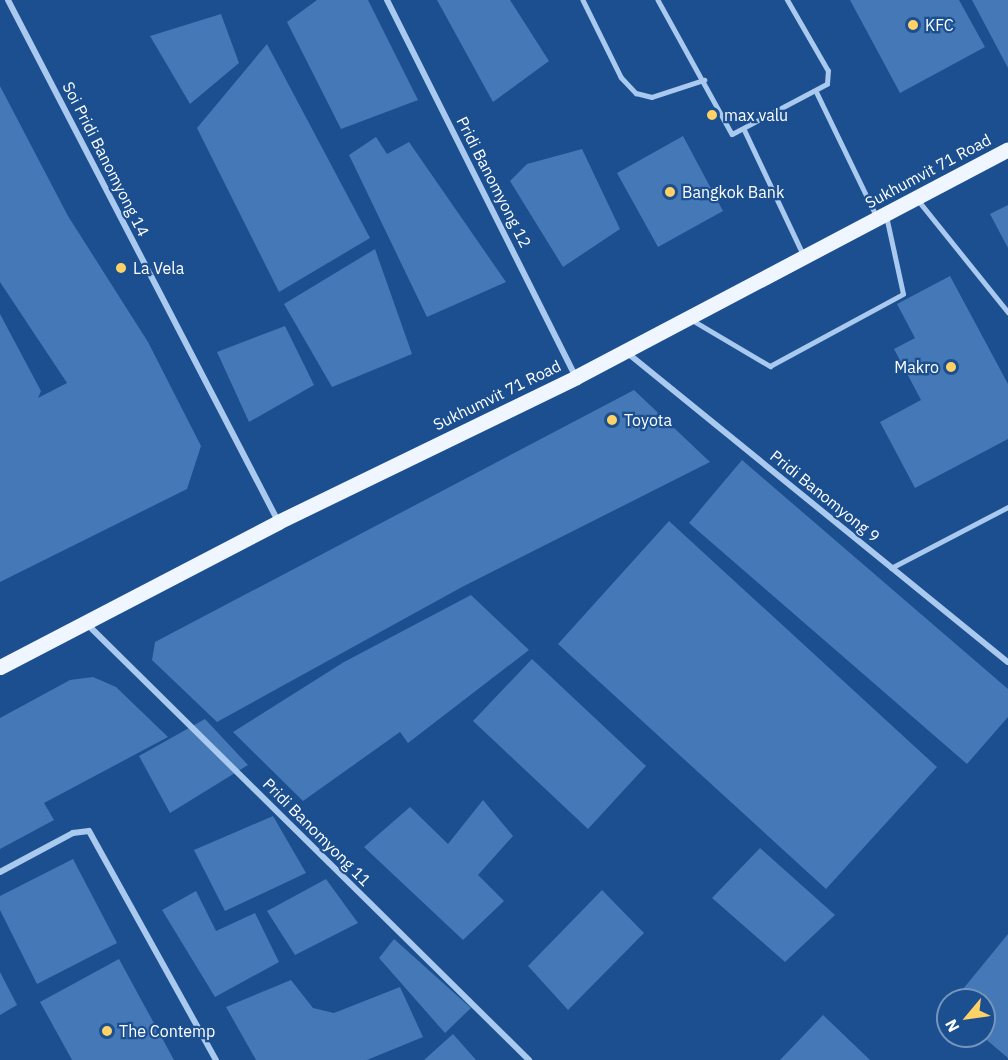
<!DOCTYPE html>
<html>
<head>
<meta charset="utf-8">
<style>
	body { margin:0 }
	#map { position:relative; width:1008px; height:1060px; overflow:hidden; background:#1b4f8f; font-family:"IBM Plex Sans",sans-serif }
	div>[style] { position:absolute }
	.building>* { inset:0; background:#4478b7 }
	.service>* { height:4.5px; margin:-2.25px; padding:0 2.25px; transform-origin:2.25px; border-radius:2.25px; background:#a9c9ee }
	.minor>* { height:6px; margin:-3px; padding:0 3px; transform-origin:3px; border-radius:3px; background:#a9c9ee }
	.primary>* { height:15px; margin:-7.5px; padding:0 7.5px; transform-origin:7.5px; border-radius:7.5px; background:#f0f6ff }
	.dots>* { width:16px; height:16px; translate:-50% -50%; box-sizing:border-box; border:3px solid #1b4f8f; border-radius:50% }
	span { translate:-50% -50%; white-space:nowrap; text-align:center; line-height:1.15; -webkit-text-stroke:4.5px #1b4f8f; paint-order:stroke }
	.poi-label { font-size:16px; color:#fff }
	.left { translate:0 -50%; text-align:left }
	.right { translate:-100% -50%; text-align:right }
	.street-label { font-size:16px; color:#fff }
	.north { position:absolute; left:936px; top:988px; width:60px; height:60px; box-sizing:border-box; background:#1b4f8f; border:2px solid #7695bc; border-radius:50%; rotate:241deg; font-size:16px; font-weight:700; line-height:24px; text-align:center; color:#fff }
	.north::after { content:''; display:block; margin:auto; width:21px; height:27px; background:#ffd166; clip-path:polygon(50% 0,100% 100%,50% 72%,0 100%) }
</style>
</head>
<body>
<div id="map">
	<div class="building">
		<div style="clip-path:polygon(317px 0,368px 0,418px 100px,341px 129px,287px 22px)"></div>
		<div style="clip-path:polygon(437px 0,510px 0,549px 61px,493px 102px)"></div>
		<div style="clip-path:polygon(850px 0,959px 0,985px 47px,900px 93px)"></div>
		<div style="clip-path:polygon(972px 0,1008px 0,1008px 68px)"></div>
		<div style="clip-path:polygon(221px 14px,239px 63px,190px 104px,150px 36px)"></div>
		<div style="clip-path:polygon(267px 44px,370px 238px,279px 292px,197px 128px)"></div>
		<div style="clip-path:polygon(0 86px,68px 216px,148px 342px,201px 446px,187px 489px,0 582px,0 314px,41px 391px,38px 398px,67px 383px,0 282px)"></div>
		<div style="clip-path:polygon(683px 136px,723px 211px,658px 247px,617px 173px)"></div>
		<div style="clip-path:polygon(376px 137px,387px 154px,409px 142px,506px 282px,427px 317px,349px 155px)"></div>
		<div style="clip-path:polygon(582px 149px,620px 229px,563px 267px,510px 181px,527px 164px)"></div>
		<div style="clip-path:polygon(1008px 205px,1008px 248px,990px 214px)"></div>
		<div style="clip-path:polygon(375px 249px,412px 354px,332px 387px,284px 304px)"></div>
		<div style="clip-path:polygon(950px 276px,1008px 384px,1008px 439px,915px 488px,880px 422px,921px 400px,894px 349px,915px 338px,897px 304px)"></div>
		<div style="clip-path:polygon(285px 326px,314px 385px,249px 422px,217px 352px)"></div>
		<div style="clip-path:polygon(634px 390px,710px 462px,462px 587px,217px 722px,152px 660px,155px 642px)"></div>
		<div style="clip-path:polygon(742px 460px,1008px 689px,1008px 717px,967px 764px,689px 523px)"></div>
		<div style="clip-path:polygon(669px 521px,937px 767px,826px 889px,558px 644px)"></div>
		<div style="clip-path:polygon(471px 595px,529px 650px,408px 743px,400px 732px,303px 801px,233px 732px,344px 662px)"></div>
		<div style="clip-path:polygon(532px 659px,646px 766px,588px 829px,473px 721px)"></div>
		<div style="clip-path:polygon(93px 677px,116px 687px,168px 737px,44px 803px,54px 820px,0 849px,0 718px,70px 680px)"></div>
		<div style="clip-path:polygon(205px 719px,248px 765px,170px 813px,139px 756px)"></div>
		<div style="clip-path:polygon(483px 800px,513px 836px,478px 875px,504px 901px,463px 940px,364px 847px,410px 807px,448px 844px)"></div>
		<div style="clip-path:polygon(273px 816px,306px 873px,225px 911px,194px 850px)"></div>
		<div style="clip-path:polygon(760px 848px,835px 915px,785px 962px,712px 898px)"></div>
		<div style="clip-path:polygon(73px 859px,117px 943px,37px 984px,0 910px,0 896px)"></div>
		<div style="clip-path:polygon(326px 879px,358px 923px,295px 955px,267px 911px)"></div>
		<div style="clip-path:polygon(602px 890px,644px 933px,568px 1010px,528px 966px)"></div>
		<div style="clip-path:polygon(196px 891px,216px 931px,255px 913px,279px 962px,215px 997px,162px 910px)"></div>
		<div style="clip-path:polygon(1008px 934px,1008px 1058px,982px 1036px,984px 1000px,954px 1000px)"></div>
		<div style="clip-path:polygon(394px 939px,471px 1008px,445px 1033px,379px 958px)"></div>
		<div style="clip-path:polygon(119px 959px,174px 1060px,72px 1060px,40px 1002px)"></div>
		<div style="clip-path:polygon(0 972px,17px 1005px,0 1015px)"></div>
		<div style="clip-path:polygon(291px 980px,313px 1008px,334px 1013px,400px 987px,423px 1037px,367px 1060px,256px 1060px,226px 1007px)"></div>
		<div style="clip-path:polygon(823px 1015px,870px 1060px,780px 1060px)"></div>
		<div style="clip-path:polygon(453px 1034px,476px 1060px,424px 1060px)"></div>
	</div>
	<div class="service">
		<div style="left:583px;top:0;width:86px;rotate:63.7deg"></div>
		<div style="left:621px;top:77px;width:22px;rotate:47deg"></div>
		<div style="left:636px;top:93px;width:16px;rotate:14deg"></div>
		<div style="left:652px;top:97px;width:55px;rotate:-18.1deg"></div>
		<div style="left:658px;top:0;width:153px;rotate:61.1deg"></div>
		<div style="left:732px;top:134px;width:107px;rotate:-27.8deg"></div>
		<div style="left:827px;top:84px;width:13px;rotate:-86deg"></div>
		<div style="left:828px;top:71px;width:82px;rotate:-120deg"></div>
		<div style="left:817px;top:93px;width:136px;rotate:64.2deg"></div>
		<div style="left:744px;top:129px;width:138px;rotate:64.7deg"></div>
		<div style="left:918px;top:200px;width:144px;rotate:51.2deg"></div>
		<div style="left:692px;top:320px;width:91px;rotate:30.5deg"></div>
		<div style="left:770px;top:366px;width:151px;rotate:-28.4deg"></div>
		<div style="left:903px;top:294px;width:80px;rotate:-102.3deg"></div>
		<div style="left:891px;top:568px;width:132px;rotate:-27.5deg"></div>
	</div>
	<div class="minor">
		<div style="left:8px;top:0;width:587px;rotate:62.61deg"></div>
		<div style="left:387px;top:0;width:420px;rotate:63.4deg"></div>
		<div style="left:625px;top:351px;width:493px;rotate:39.1deg"></div>
		<div style="left:87px;top:624px;width:621px;rotate:44.61deg"></div>
		<div style="left:0;top:872px;width:83px;rotate:-28.1deg"></div>
		<div style="left:73px;top:833px;width:16px;rotate:-7deg"></div>
		<div style="left:89px;top:831px;width:262px;rotate:61deg"></div>
	</div>
	<div class="primary">
		<div style="left:0;top:667px;width:314px;rotate:-27.5deg"></div>
		<div style="left:278px;top:522px;width:331px;rotate:-25.9deg"></div>
		<div style="left:576px;top:377px;width:488px;rotate:-27.8deg"></div>
	</div>
	<div class="dots">
		<div style="left:913px;top:25px;background:#ffd166"></div>
		<div style="left:712px;top:115px;background:#ffd166"></div>
		<div style="left:670px;top:192px;background:#ffd166"></div>
		<div style="left:121px;top:268px;background:#ffd166"></div>
		<div style="left:951px;top:367px;background:#ffd166"></div>
		<div style="left:612px;top:420px;background:#ffd166"></div>
		<div style="left:107px;top:1031px;background:#ffd166"></div>
	</div>
	<div class="poi-label">
		<span class="left" style="left:925px;top:25px">KFC</span>
		<span class="left" style="left:724px;top:115px">max valu</span>
		<span class="left" style="left:682px;top:192px">Bangkok Bank</span>
		<span class="left" style="left:133px;top:268px">La Vela</span>
		<span class="right" style="left:939px;top:367px">Makro</span>
		<span class="left" style="left:624px;top:420px">Toyota</span>
		<span class="left" style="left:119px;top:1031px">The Contemp</span>
	</div>
	<div class="street-label">
		<span style="left:106px;top:159px;rotate:63deg">Soi Pridi Banomyong 14</span>
		<span style="left:928px;top:171px;rotate:-28deg">Sukhumvit 71 Road</span>
		<span style="left:494px;top:182px;rotate:63deg">Pridi Banomyong 12</span>
		<span style="left:497px;top:395px;rotate:-26deg">Sukhumvit 71 Road</span>
		<span style="left:825px;top:496px;rotate:39deg">Pridi Banomyong 9</span>
		<span style="left:317px;top:832px;rotate:45deg">Pridi Banomyong 11</span>
	</div>
	<div class="north">N</div>
</div>
</body>
</html>
